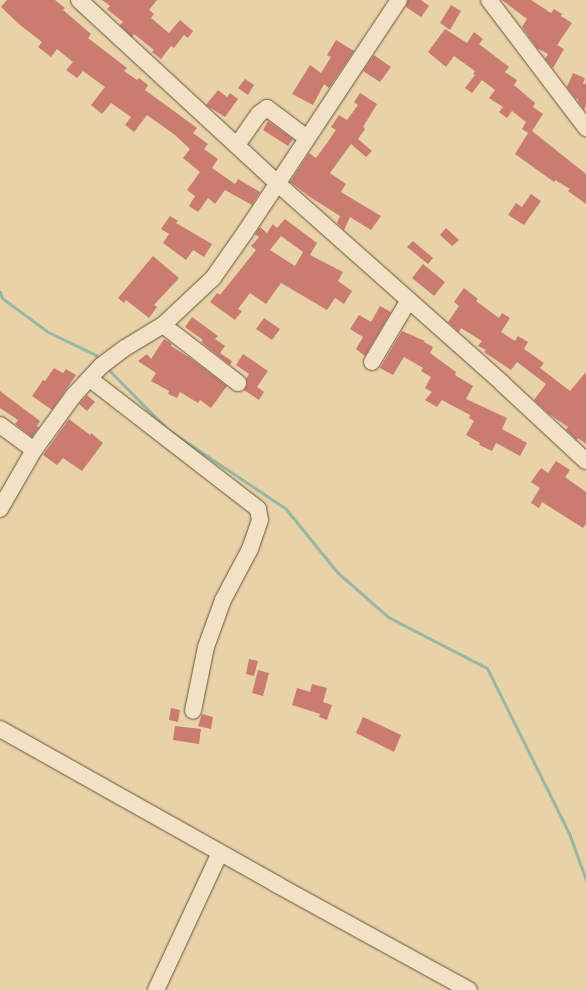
<!DOCTYPE html>
<html>
<head>
<meta charset="utf-8">
<style>
	body { margin:0 }
	#map { position:relative; width:586px; height:990px; overflow:hidden; background:#e9d2a7; font-family:Vollkorn,serif }
	div>[style] { position:absolute }
	.stream>* { height:3px; margin:-1.5px; padding:0 1.5px; transform-origin:1.5px; border-radius:1.5px; background:#97b8a5 }
	.building>* { inset:0; background:#ca7c70 }
	.roads { filter:drop-shadow(0 0 1px #6a523d) drop-shadow(0 0 1px #6a523d) }
	.minor>* { height:16px; margin:-8px; padding:0 8px; transform-origin:8px; border-radius:8px; background:#f1e2c6 }
	span { translate:-50% -50%; white-space:nowrap; text-align:center; line-height:1.15; -webkit-text-stroke:4px #f1e2c6; paint-order:stroke }
</style>
</head>
<body>
<div id="map">
	<div class="stream">
		<div style="left:0;top:292px;width:6px;rotate:72deg"></div>
		<div style="left:2px;top:298px;width:57px;rotate:36.5deg"></div>
		<div style="left:48px;top:332px;width:53px;rotate:25.6deg"></div>
		<div style="left:96px;top:355px;width:8px;rotate:50deg"></div>
		<div style="left:107px;top:368px;width:86px;rotate:45.5deg"></div>
		<div style="left:167px;top:429px;width:143px;rotate:33.9deg"></div>
		<div style="left:286px;top:509px;width:81px;rotate:51deg"></div>
		<div style="left:337px;top:572px;width:68px;rotate:41.4deg"></div>
		<div style="left:388px;top:617px;width:111px;rotate:27.3deg"></div>
		<div style="left:487px;top:668px;width:184px;rotate:63.6deg"></div>
		<div style="left:569px;top:833px;width:50px;rotate:70.1deg"></div>
	</div>
	<div class="building">
		<div style="clip-path:polygon(7px 0,55px 0,65px 8px,63px 10px,91px 34px,88px 38px,127px 68px,124px 71px,137px 80px,139px 78px,148px 85px,145px 90px,197px 128px,193px 133px,208px 144px,204px 149px,218px 159px,212px 168px,235px 184px,238px 179px,260px 192px,252px 205px,225px 190px,215px 204px,208px 198px,198px 212px,189px 206px,195px 196px,187px 190px,200px 172px,183px 158px,190px 149px,175px 135px,147px 115px,134px 132px,125px 125px,131px 117px,111px 103px,102px 114px,91px 105px,105px 87px,83px 71px,77px 78px,66px 70px,73px 62px,57px 49px,51px 57px,38px 47px,42px 42px,20px 25px,1px 7px)"></div>
		<div style="clip-path:polygon(102px 0,157px 0,149px 10px,154px 14px,151px 18px,169px 33px,180px 20px,193px 31px,188px 38px,184px 35px,174px 48px,171px 46px,161px 59px,152px 52px,154px 50px,134px 34px,132px 37px,120px 25px,123px 22px,107px 9px,110px 6px)"></div>
		<div style="clip-path:polygon(408px 0,421px 0,429px 6px,421px 17px,406px 7px)"></div>
		<div style="clip-path:polygon(502px 0,531px 0,551px 13px,554px 9px,562px 14px,561px 16px,572px 23px,557px 45px,564px 49px,553px 68px,545px 59px,548px 54px,537px 48px,522px 27px,527px 19px)"></div>
		<div style="clip-path:polygon(451px 5px,461px 11px,450px 30px,440px 23px)"></div>
		<div style="clip-path:polygon(445px 29px,467px 43px,474px 32px,483px 39px,479px 44px,509px 67px,505px 72px,517px 80px,514px 85px,535px 103px,533px 107px,543px 114px,532px 131px,586px 174px,586px 204px,568px 191px,570px 189px,555px 180px,554px 182px,515px 154px,528px 133px,522px 129px,526px 122px,512px 111px,507px 118px,499px 112px,503px 107px,489px 98px,495px 90px,482px 80px,472px 93px,465px 88px,475px 75px,473px 74px,475px 71px,454px 56px,446px 67px,428px 52px)"></div>
		<div style="clip-path:polygon(336px 40px,354px 51px,329px 88px,324px 84px,313px 105px,292px 94px,310px 65px,321px 73px,331px 57px,327px 55px)"></div>
		<div style="clip-path:polygon(374px 55px,391px 67px,380px 82px,363px 71px)"></div>
		<div style="clip-path:polygon(573px 73px,585px 78px,583px 84px,585px 84px,586px 82px,586px 105px,584px 110px,578px 101px,578px 99px,575px 98px,567px 87px)"></div>
		<div style="clip-path:polygon(245px 79px,254px 85px,248px 95px,238px 88px)"></div>
		<div style="clip-path:polygon(218px 90px,227px 97px,230px 93px,238px 99px,225px 117px,206px 105px)"></div>
		<div style="clip-path:polygon(360px 93px,377px 104px,363px 127px,365px 129px,358px 139px,372px 151px,366px 157px,351px 144px,330px 173px,346px 184px,341px 192px,381px 216px,371px 230px,350px 217px,344px 230px,337px 223px,340px 216px,310px 197px,290px 182px,309px 153px,316px 158px,327px 143px,336px 130px,331px 127px,339px 115px,347px 120px,358px 105px,354px 102px)"></div>
		<div style="clip-path:polygon(268px 121px,293px 139px,288px 146px,263px 130px)"></div>
		<div style="clip-path:polygon(531px 194px,541px 201px,524px 225px,508px 215px,516px 203px,522px 207px)"></div>
		<div style="clip-path:polygon(170px 216px,178px 221px,176px 223px,212px 244px,204px 257px,193px 250px,186px 260px,163px 243px,169px 234px,161px 229px)"></div>
		<div style="clip-path:polygon(evenodd,285px 219px,317px 243px,310px 255px,343px 272px,338px 281px,352px 291px,344px 304px,335px 298px,327px 310px,281px 283px,266px 304px,250px 293px,238px 309px,242px 311px,235px 320px,210px 302px,217px 293px,220px 295px,256px 250px,251px 246px,259px 237px,255px 234px,260px 227px,267px 233px,273px 224px,277px 228px,285px 219px,281px 236px,303px 252px,295px 266px,270px 250px,281px 236px)"></div>
		<div style="clip-path:polygon(446px 228px,459px 240px,452px 246px,440px 235px)"></div>
		<div style="clip-path:polygon(413px 241px,433px 258px,428px 264px,407px 247px)"></div>
		<div style="clip-path:polygon(153px 256px,179px 278px,154px 305px,157px 307px,149px 318px,126px 300px,124px 303px,118px 298px)"></div>
		<div style="clip-path:polygon(423px 264px,445px 282px,434px 296px,412px 278px)"></div>
		<div style="clip-path:polygon(464px 288px,478px 299px,476px 301px,499px 318px,502px 313px,510px 318px,501px 332px,515px 341px,518px 336px,528px 342px,524px 349px,544px 363px,540px 368px,570px 391px,586px 372px,586px 444px,578px 438px,577px 440px,566px 430px,568px 427px,549px 414px,534px 400px,546px 384px,517px 362px,511px 370px,484px 352px,486px 350px,478px 346px,482px 341px,461px 328px,459px 332px,448px 322px,459px 306px,454px 302px)"></div>
		<div style="clip-path:polygon(380px 306px,391px 312px,365px 356px,356px 349px,363px 337px,350px 329px,359px 315px,371px 322px)"></div>
		<div style="clip-path:polygon(192px 317px,218px 336px,215px 339px,225px 346px,220px 353px,232px 361px,230px 365px,201px 342px,203px 340px,185px 327px)"></div>
		<div style="clip-path:polygon(264px 318px,280px 329px,272px 340px,256px 329px)"></div>
		<div style="clip-path:polygon(402px 331px,425px 341px,424px 342px,433px 347px,430px 353px,456px 372px,455px 375px,473px 386px,466px 399px,507px 418px,502px 429px,527px 443px,520px 456px,496px 443px,492px 451px,479px 445px,480px 443px,466px 435px,474px 421px,469px 418px,470px 415px,442px 400px,437px 407px,425px 400px,432px 392px,425px 388px,431px 377px,421px 371px,423px 368px,404px 357px,393px 375px,380px 368px)"></div>
		<div style="clip-path:polygon(164px 339px,172px 344px,171px 346px,190px 358px,227px 386px,211px 408px,200px 400px,198px 403px,180px 392px,177px 398px,168px 394px,169px 391px,151px 381px,156px 373px,138px 361px,147px 354px,151px 359px)"></div>
		<div style="clip-path:polygon(243px 354px,268px 371px,257px 387px,264px 392px,259px 400px,244px 390px,247px 385px,246px 379px,249px 374px,236px 365px)"></div>
		<div style="clip-path:polygon(54px 368px,63px 373px,66px 369px,76px 375px,52px 410px,32px 396px,43px 380px,45px 381px)"></div>
		<div style="clip-path:polygon(0 391px,40px 421px,37px 426px,39px 427px,32px 437px,15px 424px,18px 420px,0 408px)"></div>
		<div style="clip-path:polygon(87px 395px,95px 402px,87px 411px,79px 404px)"></div>
		<div style="clip-path:polygon(69px 419px,90px 435px,91px 433px,103px 443px,82px 471px,63px 458px,57px 465px,43px 455px)"></div>
		<div style="clip-path:polygon(556px 461px,570px 470px,565px 477px,586px 492px,586px 524px,583px 528px,542px 502px,539px 508px,531px 503px,540px 488px,531px 482px,541px 468px,548px 473px)"></div>
		<div style="clip-path:polygon(249px 659px,258px 661px,254px 676px,246px 674px)"></div>
		<div style="clip-path:polygon(258px 670px,269px 673px,263px 696px,252px 693px)"></div>
		<div style="clip-path:polygon(312px 684px,327px 688px,323px 702px,332px 705px,327px 720px,319px 717px,320px 714px,292px 705px,297px 688px,310px 692px)"></div>
		<div style="clip-path:polygon(171px 708px,180px 710px,178px 722px,169px 720px)"></div>
		<div style="clip-path:polygon(202px 714px,213px 717px,211px 729px,198px 726px)"></div>
		<div style="clip-path:polygon(363px 717px,401px 735px,394px 752px,356px 733px)"></div>
		<div style="clip-path:polygon(175px 726px,201px 729px,199px 744px,173px 740px)"></div>
	</div>
	<div class="roads">
		<div class="minor">
			<div style="left:79px;top:0;width:270px;rotate:42.7deg"></div>
			<div style="left:277px;top:183px;width:302px;rotate:41.6deg"></div>
			<div style="left:503px;top:384px;width:113px;rotate:42.9deg"></div>
			<div style="left:489px;top:0;width:161px;rotate:52.8deg"></div>
			<div style="left:237px;top:145px;width:38px;rotate:-55deg"></div>
			<div style="left:259px;top:114px;width:10px;rotate:-37deg"></div>
			<div style="left:267px;top:108px;width:50px;rotate:36.9deg"></div>
			<div style="left:163px;top:325px;width:95px;rotate:37.7deg"></div>
			<div style="left:372px;top:362px;width:72px;rotate:-59.2deg"></div>
			<div style="left:90px;top:379px;width:212px;rotate:37.7deg"></div>
			<div style="left:258px;top:509px;width:11px;rotate:80deg"></div>
			<div style="left:260px;top:520px;width:31px;rotate:109deg"></div>
			<div style="left:250px;top:549px;width:58px;rotate:117.9deg"></div>
			<div style="left:223px;top:600px;width:50px;rotate:109.9deg"></div>
			<div style="left:206px;top:647px;width:65px;rotate:101.5deg"></div>
			<div style="left:0;top:425px;width:42px;rotate:36.3deg"></div>
			<div style="left:0;top:509px;width:68px;rotate:-60deg"></div>
			<div style="left:34px;top:450px;width:68px;rotate:-54deg"></div>
			<div style="left:74px;top:395px;width:40px;rotate:-47deg"></div>
			<div style="left:101px;top:366px;width:30px;rotate:-37deg"></div>
			<div style="left:125px;top:348px;width:44px;rotate:-31.2deg"></div>
			<div style="left:163px;top:325px;width:69px;rotate:-43.2deg"></div>
			<div style="left:213px;top:278px;width:57px;rotate:-54.9deg"></div>
			<div style="left:246px;top:231px;width:277px;rotate:-56.5deg"></div>
			<div style="left:0;top:729px;width:317px;rotate:29.3deg"></div>
			<div style="left:276px;top:884px;width:220px;rotate:28.8deg"></div>
			<div style="left:156px;top:990px;width:151px;rotate:-65deg"></div>
		</div>
	</div>
</div>
</body>
</html>
